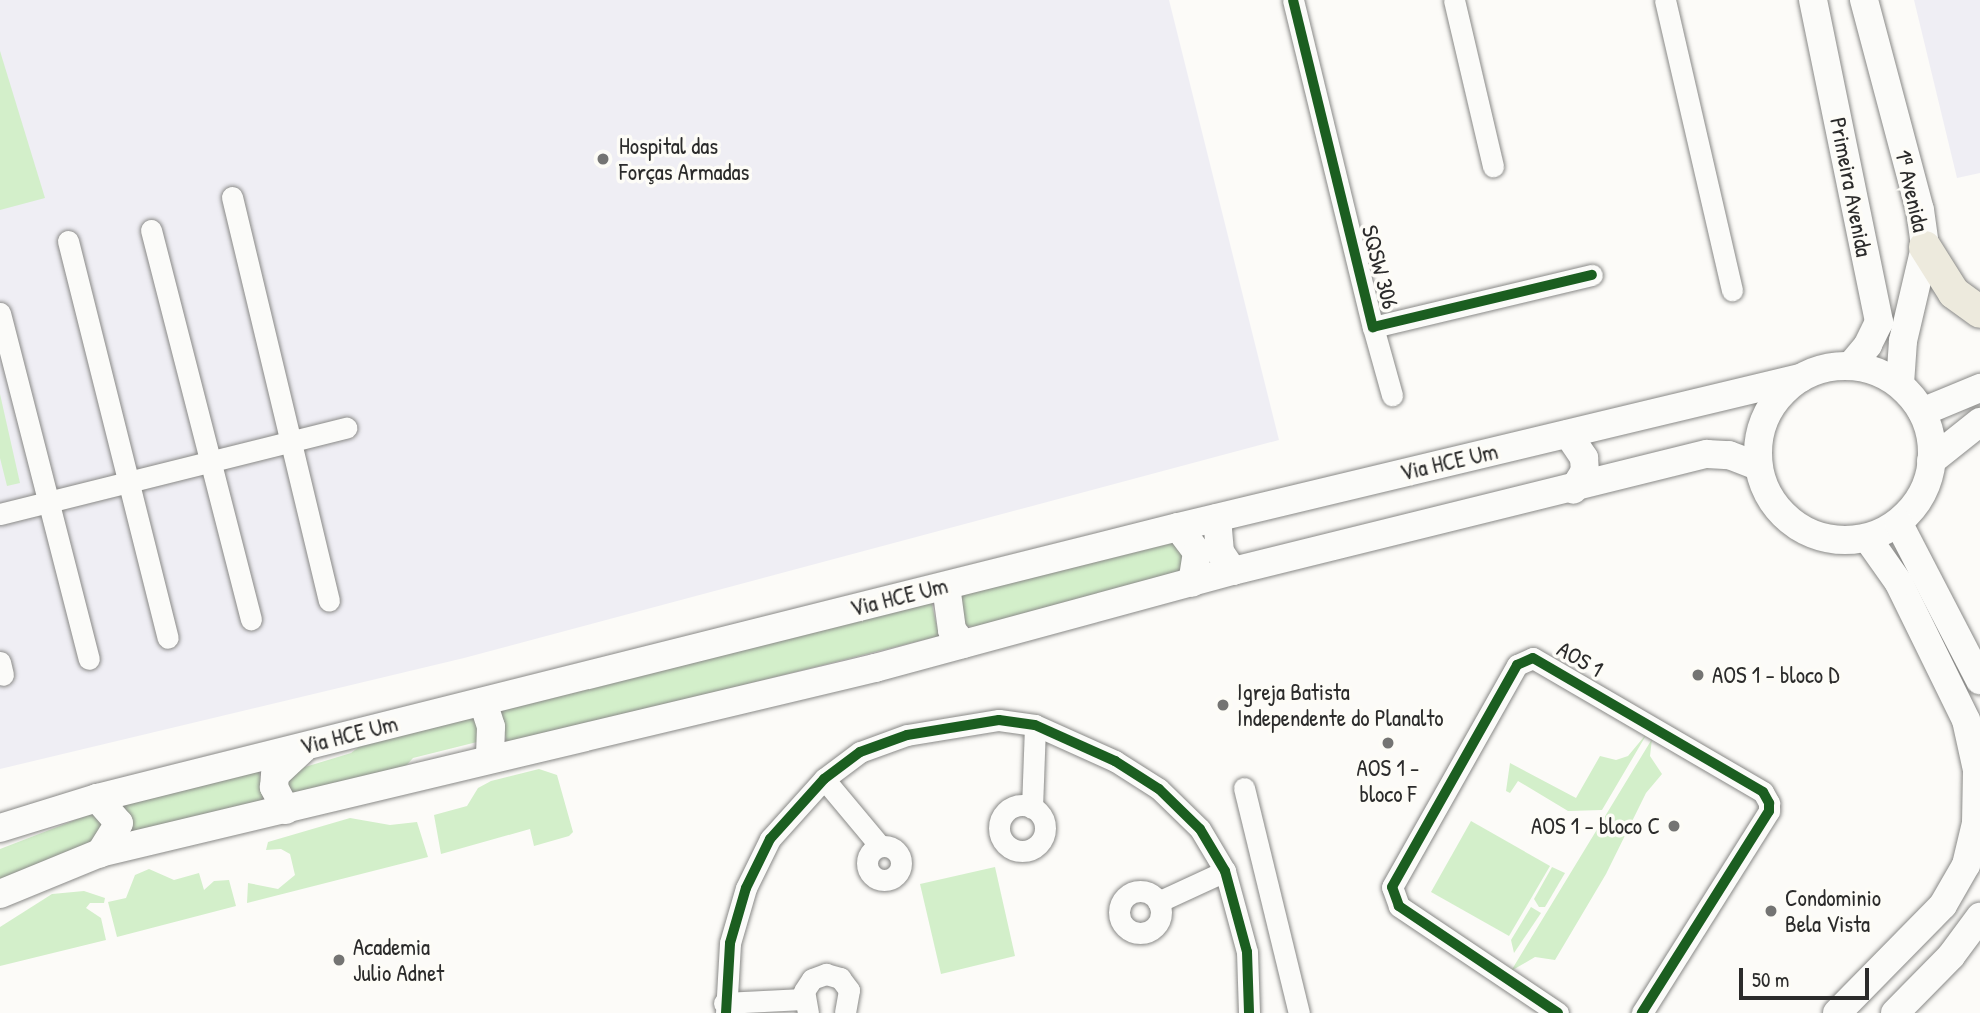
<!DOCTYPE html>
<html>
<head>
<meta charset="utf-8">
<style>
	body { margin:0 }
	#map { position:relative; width:1980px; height:1013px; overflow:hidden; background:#fcfbf8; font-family:"Patrick Hand",sans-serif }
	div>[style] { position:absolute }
	.built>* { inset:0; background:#efeef4 }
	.green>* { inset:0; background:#d3efca }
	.roads { filter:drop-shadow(0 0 2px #898987) drop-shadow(0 0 2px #898987) }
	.street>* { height:21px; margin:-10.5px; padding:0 10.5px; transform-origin:10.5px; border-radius:10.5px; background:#fbfbf9 }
	.street>.ring { margin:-10.5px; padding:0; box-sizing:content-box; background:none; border:21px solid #fbfbf9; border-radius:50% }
	.secondary>* { height:28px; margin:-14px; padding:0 14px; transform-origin:14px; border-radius:14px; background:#fbfbf9 }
	.secondary>.ring { margin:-14px; padding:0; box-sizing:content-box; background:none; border:28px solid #fbfbf9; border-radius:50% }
	.primary>* { height:32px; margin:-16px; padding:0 16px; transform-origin:16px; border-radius:16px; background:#edeadd }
	.cycleway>* { height:10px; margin:-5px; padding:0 5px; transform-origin:5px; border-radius:5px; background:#1b5e20 }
	.dots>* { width:19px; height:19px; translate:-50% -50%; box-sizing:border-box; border:4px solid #fdfcf7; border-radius:50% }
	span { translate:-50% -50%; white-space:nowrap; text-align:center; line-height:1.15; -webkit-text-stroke:7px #fdfcf7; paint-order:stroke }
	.poi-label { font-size:23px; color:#2b2b2b }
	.left { translate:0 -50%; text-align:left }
	.right { translate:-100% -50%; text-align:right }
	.street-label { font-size:23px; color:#2b2b2b }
	.scale { position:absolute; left:1739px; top:968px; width:130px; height:32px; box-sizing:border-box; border:4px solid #2b2b2b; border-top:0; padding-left:9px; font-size:21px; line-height:24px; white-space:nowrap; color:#2b2b2b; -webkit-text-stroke:5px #fdfcf7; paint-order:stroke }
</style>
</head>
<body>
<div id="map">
	<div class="built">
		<div style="clip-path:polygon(0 0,1169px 0,1279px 440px,464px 658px,0 769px)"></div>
		<div style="clip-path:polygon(1914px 0,1980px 0,1980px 173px,1957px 178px)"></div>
	</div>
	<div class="green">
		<div style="clip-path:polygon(0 51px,45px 198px,0 210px)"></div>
		<div style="clip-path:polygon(0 394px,20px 483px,7px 486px,0 458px)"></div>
		<div style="clip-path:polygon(1168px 539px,1185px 549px,1182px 572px,974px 627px,962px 625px,957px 596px)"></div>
		<div style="clip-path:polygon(931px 600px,939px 636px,507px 744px,499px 707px)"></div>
		<div style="clip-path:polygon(469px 715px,478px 719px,477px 742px,413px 758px,402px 770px,294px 795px,282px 774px,351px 753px,368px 740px)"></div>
		<div style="clip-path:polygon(1648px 732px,1602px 810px,1568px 811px,1518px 781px,1510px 793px,1506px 791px,1510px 763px,1576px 798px,1600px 756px,1616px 760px,1628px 756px)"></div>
		<div style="clip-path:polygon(1652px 739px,1650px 756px,1662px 774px,1646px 793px,1606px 874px,1555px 960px,1535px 957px,1511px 971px)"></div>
		<div style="clip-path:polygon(258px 767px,266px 805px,130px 838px,120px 802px)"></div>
		<div style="clip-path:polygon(539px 769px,557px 775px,573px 832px,569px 836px,534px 846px,530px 829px,441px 854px,434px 815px,467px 806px,478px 788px,491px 781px)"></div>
		<div style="clip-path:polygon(96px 812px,107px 836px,0 887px,0 849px)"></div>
		<div style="clip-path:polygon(350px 818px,390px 825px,417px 822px,428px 857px,247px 903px,248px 883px,278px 889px,295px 875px,290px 854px,281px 849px,266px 850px,268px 842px)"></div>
		<div style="clip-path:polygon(1471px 821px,1550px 866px,1509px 936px,1431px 892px)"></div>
		<div style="clip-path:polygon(995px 867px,1015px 956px,941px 974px,920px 884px)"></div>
		<div style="clip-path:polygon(1552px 867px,1565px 873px,1545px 907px,1539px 907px,1534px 899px)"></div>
		<div style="clip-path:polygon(149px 869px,174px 880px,199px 873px,204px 890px,214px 881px,229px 880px,236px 906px,117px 937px,108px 902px,126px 898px,135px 875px)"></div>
		<div style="clip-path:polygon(84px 891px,105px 898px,104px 903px,90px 903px,86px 908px,101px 918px,106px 940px,0 966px,0 927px,52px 894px)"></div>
		<div style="clip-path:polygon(1531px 907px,1541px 913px,1514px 953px,1511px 940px)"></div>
	</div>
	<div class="roads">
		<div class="street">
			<div style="left:1293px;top:0;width:337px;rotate:76.3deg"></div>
			<div style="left:1373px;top:327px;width:225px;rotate:-13.4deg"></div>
			<div style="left:1454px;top:0;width:171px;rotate:76.8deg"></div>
			<div style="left:1665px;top:0;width:298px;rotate:77deg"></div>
			<div style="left:232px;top:197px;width:415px;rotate:76.5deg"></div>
			<div style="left:151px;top:230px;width:402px;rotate:75.6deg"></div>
			<div style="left:68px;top:241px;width:409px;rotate:75.9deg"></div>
			<div style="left:0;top:313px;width:357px;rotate:75.6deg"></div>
			<div style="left:1373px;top:327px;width:71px;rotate:74.4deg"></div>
			<div style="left:0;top:514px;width:357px;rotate:-14deg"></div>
			<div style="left:0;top:662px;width:13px;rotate:77deg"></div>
			<div style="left:824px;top:779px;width:87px;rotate:50.1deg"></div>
			<div style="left:1244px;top:788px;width:232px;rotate:76.3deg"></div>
			<div class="ring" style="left:999px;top:805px;width:25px;height:25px"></div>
			<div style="left:1032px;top:808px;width:83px;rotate:-87.9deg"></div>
			<div class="ring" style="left:867px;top:846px;width:13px;height:13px"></div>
			<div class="ring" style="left:1119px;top:891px;width:21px;height:21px"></div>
			<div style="left:1158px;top:902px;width:74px;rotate:-24.8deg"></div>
			<div style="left:724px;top:1003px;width:79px;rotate:-2.9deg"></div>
			<div style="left:726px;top:1013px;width:70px;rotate:-86.7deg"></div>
			<div style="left:730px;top:943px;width:57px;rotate:-73.8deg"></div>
			<div style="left:746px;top:888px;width:55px;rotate:-63.9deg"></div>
			<div style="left:770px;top:839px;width:81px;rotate:-48deg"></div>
			<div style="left:824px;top:779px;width:45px;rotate:-36.9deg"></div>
			<div style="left:860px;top:752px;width:50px;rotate:-19.9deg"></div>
			<div style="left:907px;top:735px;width:93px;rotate:-9.3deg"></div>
			<div style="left:999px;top:720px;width:36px;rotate:8deg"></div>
			<div style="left:1035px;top:725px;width:88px;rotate:24.2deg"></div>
			<div style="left:1115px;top:761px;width:52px;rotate:32.5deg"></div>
			<div style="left:1159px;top:789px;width:57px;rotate:44.3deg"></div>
			<div style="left:1200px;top:829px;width:49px;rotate:59.2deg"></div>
			<div style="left:1225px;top:871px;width:84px;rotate:74.8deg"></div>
			<div style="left:1247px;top:952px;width:61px;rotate:88.1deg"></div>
			<div style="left:808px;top:1013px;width:22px;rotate:-100deg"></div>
			<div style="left:804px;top:991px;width:14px;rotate:-56deg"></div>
			<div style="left:812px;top:979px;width:15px;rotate:-20deg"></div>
			<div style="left:826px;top:974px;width:15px;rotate:16deg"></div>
			<div style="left:840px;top:978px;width:15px;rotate:53deg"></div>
			<div style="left:849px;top:990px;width:23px;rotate:100deg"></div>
			<div style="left:1558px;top:1013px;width:192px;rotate:-146.1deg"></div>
			<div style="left:1399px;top:906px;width:20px;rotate:-110deg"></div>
			<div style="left:1392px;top:887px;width:255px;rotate:-60.6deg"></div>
			<div style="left:1517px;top:665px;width:17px;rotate:-24deg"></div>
			<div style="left:1533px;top:658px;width:266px;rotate:30.2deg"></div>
			<div style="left:1763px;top:792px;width:13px;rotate:61deg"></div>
			<div style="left:1769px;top:803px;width:8px;rotate:90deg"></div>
			<div style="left:1769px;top:811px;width:239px;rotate:122.2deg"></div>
		</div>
		<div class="secondary">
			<div style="left:1813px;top:0;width:329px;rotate:78.4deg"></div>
			<div style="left:1879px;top:322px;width:25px;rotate:116deg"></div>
			<div style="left:1868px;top:345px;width:26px;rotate:130deg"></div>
			<div style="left:1864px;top:0;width:217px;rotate:75.1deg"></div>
			<div style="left:1920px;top:210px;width:37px;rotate:82deg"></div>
			<div style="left:1925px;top:247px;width:97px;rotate:103.2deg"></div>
			<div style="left:1903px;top:341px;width:43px;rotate:94deg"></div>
			<div class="ring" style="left:1758px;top:366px;width:146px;height:146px"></div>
			<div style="left:1922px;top:412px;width:63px;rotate:-22.5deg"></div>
			<div style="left:1568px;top:434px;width:29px;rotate:56deg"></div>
			<div style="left:1584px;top:458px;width:13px;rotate:86deg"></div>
			<div style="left:1585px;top:471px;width:22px;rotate:122deg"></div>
			<div style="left:1931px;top:461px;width:63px;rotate:-38.5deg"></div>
			<div style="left:1217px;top:518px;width:34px;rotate:85deg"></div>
			<div style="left:1220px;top:552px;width:23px;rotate:56deg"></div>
			<div style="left:1899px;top:524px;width:176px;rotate:62.6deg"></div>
			<div style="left:1178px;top:527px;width:31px;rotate:53deg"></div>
			<div style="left:1197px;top:552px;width:31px;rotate:99deg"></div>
			<div style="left:946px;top:586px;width:44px;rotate:82.2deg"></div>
			<div style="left:952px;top:630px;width:18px;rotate:52deg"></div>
			<div style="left:483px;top:702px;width:26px;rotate:72deg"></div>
			<div style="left:491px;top:727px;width:30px;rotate:92deg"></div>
			<div style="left:97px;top:798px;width:33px;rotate:49deg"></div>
			<div style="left:119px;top:823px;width:36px;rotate:122deg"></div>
			<div style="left:286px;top:810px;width:26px;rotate:-118deg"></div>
			<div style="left:274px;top:787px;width:12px;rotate:-85deg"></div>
			<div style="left:275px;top:775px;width:38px;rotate:-43deg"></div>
			<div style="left:0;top:828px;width:102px;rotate:-17.2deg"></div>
			<div style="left:97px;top:798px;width:1114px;rotate:-14.07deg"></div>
			<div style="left:1178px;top:527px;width:640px;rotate:-13.47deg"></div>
			<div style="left:0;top:894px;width:108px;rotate:-22.3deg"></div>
			<div style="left:100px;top:853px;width:797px;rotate:-13.43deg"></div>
			<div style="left:875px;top:668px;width:371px;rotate:-15.2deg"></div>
			<div style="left:1233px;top:571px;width:488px;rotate:-13.9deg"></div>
			<div style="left:1707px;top:454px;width:22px;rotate:3deg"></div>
			<div style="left:1729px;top:455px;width:31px;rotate:21deg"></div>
			<div style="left:1837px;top:1013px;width:151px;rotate:-45.5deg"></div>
			<div style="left:1943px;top:905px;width:46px;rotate:-60.1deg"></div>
			<div style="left:1966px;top:865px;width:43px;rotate:-76.6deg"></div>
			<div style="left:1976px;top:823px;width:53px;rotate:-88.9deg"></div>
			<div style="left:1977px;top:770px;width:51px;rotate:-102.4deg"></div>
			<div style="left:1966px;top:720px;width:153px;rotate:-116.1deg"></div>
			<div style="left:1899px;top:583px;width:54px;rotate:-125.2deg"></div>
			<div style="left:1895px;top:1013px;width:80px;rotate:-45.5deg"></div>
			<div style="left:1951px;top:956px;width:49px;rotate:-53.4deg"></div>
		</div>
		<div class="primary">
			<div style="left:1925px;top:247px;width:54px;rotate:57.8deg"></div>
			<div style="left:1954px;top:293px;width:32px;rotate:36deg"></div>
		</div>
	</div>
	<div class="cycleway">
		<div style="left:1293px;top:0;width:337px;rotate:76.3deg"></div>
		<div style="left:1373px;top:327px;width:225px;rotate:-13.4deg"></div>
		<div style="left:726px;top:1013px;width:70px;rotate:-86.7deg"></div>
		<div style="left:730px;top:943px;width:57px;rotate:-73.8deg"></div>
		<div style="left:746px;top:888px;width:55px;rotate:-63.9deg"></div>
		<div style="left:770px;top:839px;width:81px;rotate:-48deg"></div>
		<div style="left:824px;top:779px;width:45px;rotate:-36.9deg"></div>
		<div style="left:860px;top:752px;width:50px;rotate:-19.9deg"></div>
		<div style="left:907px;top:735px;width:93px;rotate:-9.3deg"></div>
		<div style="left:999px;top:720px;width:36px;rotate:8deg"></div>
		<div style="left:1035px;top:725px;width:88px;rotate:24.2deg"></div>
		<div style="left:1115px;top:761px;width:52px;rotate:32.5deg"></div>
		<div style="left:1159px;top:789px;width:57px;rotate:44.3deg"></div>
		<div style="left:1200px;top:829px;width:49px;rotate:59.2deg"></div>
		<div style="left:1225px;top:871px;width:84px;rotate:74.8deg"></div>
		<div style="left:1247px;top:952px;width:61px;rotate:88.1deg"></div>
		<div style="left:1558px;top:1013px;width:192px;rotate:-146.1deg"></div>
		<div style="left:1399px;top:906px;width:20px;rotate:-110deg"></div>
		<div style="left:1392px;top:887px;width:255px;rotate:-60.6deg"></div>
		<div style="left:1517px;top:665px;width:17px;rotate:-24deg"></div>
		<div style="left:1533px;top:658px;width:266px;rotate:30.2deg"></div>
		<div style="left:1763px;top:792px;width:13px;rotate:61deg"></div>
		<div style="left:1769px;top:803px;width:8px;rotate:90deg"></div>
		<div style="left:1769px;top:811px;width:239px;rotate:122.2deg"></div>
	</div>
	<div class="dots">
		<div style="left:603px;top:159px;background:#747473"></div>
		<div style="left:1698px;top:675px;background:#747473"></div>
		<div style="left:1223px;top:705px;background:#747473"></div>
		<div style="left:1388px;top:743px;background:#747473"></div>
		<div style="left:1674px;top:826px;background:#747473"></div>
		<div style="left:1771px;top:911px;background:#747473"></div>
		<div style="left:339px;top:960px;background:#747473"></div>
	</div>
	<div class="poi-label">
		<span class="left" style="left:619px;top:159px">Hospital das<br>Forças Armadas</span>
		<span class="left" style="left:1712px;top:675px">AOS 1 - bloco D</span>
		<span class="left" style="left:1237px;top:705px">Igreja Batista<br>Independente do Planalto</span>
		<span style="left:1388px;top:781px">AOS 1 -<br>bloco F</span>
		<span class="right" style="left:1660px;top:826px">AOS 1 - bloco C</span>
		<span class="left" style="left:1785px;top:911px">Condominio<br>Bela Vista</span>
		<span class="left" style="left:353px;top:960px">Academia<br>Julio Adnet</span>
	</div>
	<div class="street-label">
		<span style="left:1851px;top:187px;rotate:79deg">Primeira Avenida</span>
		<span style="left:1912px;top:191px;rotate:77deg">1ª Avenida</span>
		<span style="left:1380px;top:267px;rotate:75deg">SQSW 306</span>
		<span style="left:1449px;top:462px;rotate:-13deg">Via HCE Um</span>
		<span style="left:899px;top:597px;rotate:-14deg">Via HCE Um</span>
		<span style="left:1580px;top:659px;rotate:30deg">AOS 1</span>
		<span style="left:349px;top:735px;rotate:-14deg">Via HCE Um</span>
	</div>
	<div class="scale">50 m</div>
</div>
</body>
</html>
